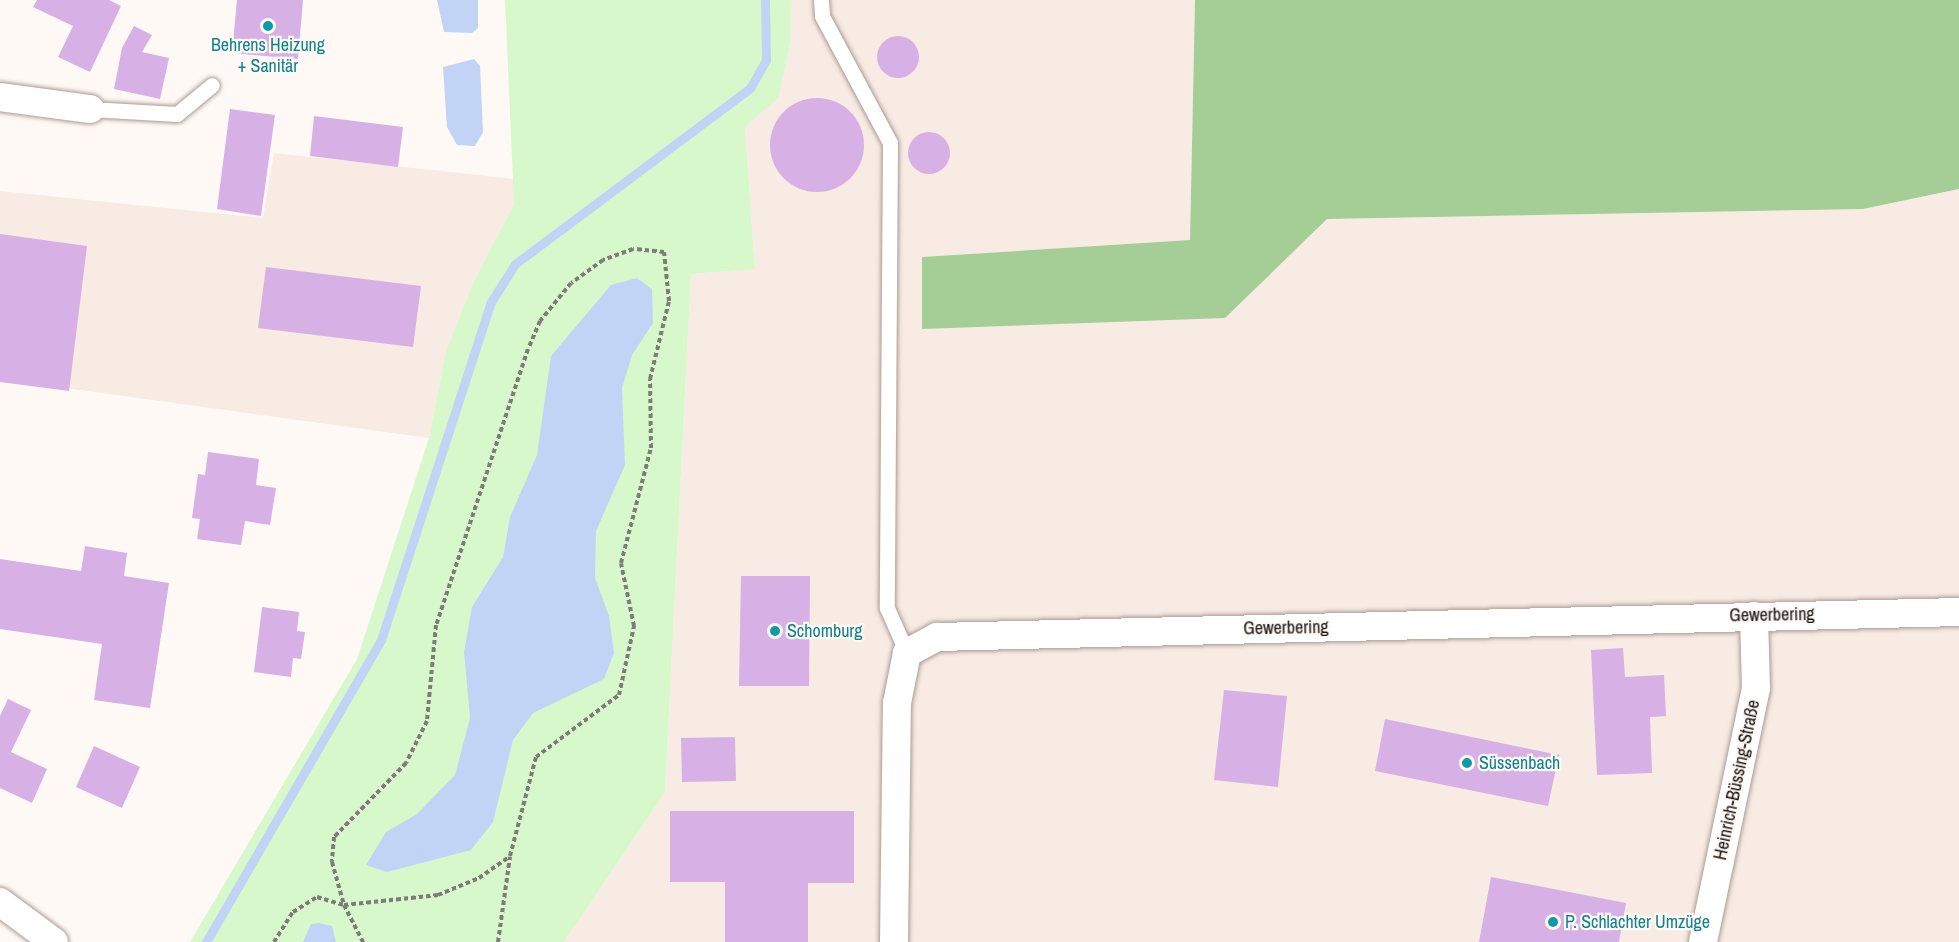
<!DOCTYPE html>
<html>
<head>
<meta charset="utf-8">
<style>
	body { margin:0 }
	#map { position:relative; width:1959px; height:942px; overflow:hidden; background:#fff9f5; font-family:"Archivo Narrow",sans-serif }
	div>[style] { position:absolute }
	.built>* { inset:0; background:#f7ebe3 }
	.green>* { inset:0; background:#d7f8cb }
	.forest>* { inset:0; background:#a5cd96 }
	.water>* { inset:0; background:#c1d4f6 }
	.stream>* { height:9px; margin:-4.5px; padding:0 4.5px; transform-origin:4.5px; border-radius:4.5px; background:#c1d4f6 }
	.building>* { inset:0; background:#d7b0e6 }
	.round { border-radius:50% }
	.path>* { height:4px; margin-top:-2px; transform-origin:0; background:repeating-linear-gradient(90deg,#807b78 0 4.5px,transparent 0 7.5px) }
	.roads { filter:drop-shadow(0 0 2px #aa9c94) drop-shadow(0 0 2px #aa9c94) }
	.lane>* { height:15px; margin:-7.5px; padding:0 7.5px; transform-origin:7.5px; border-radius:7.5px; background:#fff }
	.street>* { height:28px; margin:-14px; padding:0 14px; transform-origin:14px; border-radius:14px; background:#fff }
	.dots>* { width:16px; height:16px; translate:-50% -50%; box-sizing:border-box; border:3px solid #fff9f5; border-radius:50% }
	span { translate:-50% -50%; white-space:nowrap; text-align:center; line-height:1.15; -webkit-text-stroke:4.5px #fff9f5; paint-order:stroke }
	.culture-label { font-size:18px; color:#0d838f }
	.left { translate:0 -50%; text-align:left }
	.street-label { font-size:18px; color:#14100d }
</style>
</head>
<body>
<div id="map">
	<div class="built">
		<div style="clip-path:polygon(791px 0,1195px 0,1190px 240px,922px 257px,1224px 318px,1327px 219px,1863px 209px,1959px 189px,1959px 942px,564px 942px,665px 792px,691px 274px,755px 269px,745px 127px,779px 96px,790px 43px)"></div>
		<div style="clip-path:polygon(274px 153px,514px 179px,514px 204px,474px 281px,446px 351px,429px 438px,0 379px,0 191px,263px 218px)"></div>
	</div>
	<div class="green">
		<div style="clip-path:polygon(505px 0,791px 0,790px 43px,779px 97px,745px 127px,755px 269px,691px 274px,665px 792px,564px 942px,190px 942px,357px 659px,429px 438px,446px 351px,474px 281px,514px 204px)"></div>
	</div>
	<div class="forest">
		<div style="clip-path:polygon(1195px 0,1959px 0,1959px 189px,1863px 209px,1327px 219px,1225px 318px,922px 329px,922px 257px,1190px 240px)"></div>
	</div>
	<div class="water">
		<div style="clip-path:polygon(437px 0,478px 0,478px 28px,472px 33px,444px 32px)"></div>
		<div style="clip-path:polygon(474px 59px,480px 66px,483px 132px,475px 146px,457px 145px,447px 127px,443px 67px)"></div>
		<div style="clip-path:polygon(637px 278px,652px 289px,653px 323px,632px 355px,622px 388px,625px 465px,596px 531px,595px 578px,609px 616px,614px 653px,604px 679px,533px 713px,513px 740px,493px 822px,471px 850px,387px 872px,366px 865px,386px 832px,417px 814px,455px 775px,470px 718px,464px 652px,472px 607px,503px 557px,510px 517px,537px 455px,551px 356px,611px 285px)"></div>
		<div style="clip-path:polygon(319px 923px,332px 926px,336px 942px,303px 942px,311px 924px)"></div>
	</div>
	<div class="stream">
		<div style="left:206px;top:942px;width:349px;rotate:-59.9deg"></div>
		<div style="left:381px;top:640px;width:355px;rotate:-72deg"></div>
		<div style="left:491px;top:302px;width:45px;rotate:-57.7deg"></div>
		<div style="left:515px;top:264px;width:294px;rotate:-36.8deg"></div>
		<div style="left:750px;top:88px;width:32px;rotate:-60deg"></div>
		<div style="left:766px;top:60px;width:60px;rotate:-91deg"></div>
	</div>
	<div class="building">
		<div style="clip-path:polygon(37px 0,109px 0,121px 6px,90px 72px,58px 57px,73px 26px,33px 7px)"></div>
		<div style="clip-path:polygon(237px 0,303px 0,298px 59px,232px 53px)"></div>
		<div style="clip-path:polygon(134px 26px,152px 35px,142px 52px,169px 58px,160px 99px,114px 89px,122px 48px)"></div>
		<div class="round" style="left:877px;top:36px;width:42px;height:42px"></div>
		<div class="round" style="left:770px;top:98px;width:94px;height:94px"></div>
		<div style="clip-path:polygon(230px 109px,275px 115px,261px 216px,217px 209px)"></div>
		<div style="clip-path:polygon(314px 116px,403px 127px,398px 167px,310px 156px)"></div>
		<div class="round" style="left:908px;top:132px;width:42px;height:42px"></div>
		<div style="clip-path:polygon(0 234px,87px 246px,69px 391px,0 382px)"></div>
		<div style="clip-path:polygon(266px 267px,421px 286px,413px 347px,258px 328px)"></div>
		<div style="clip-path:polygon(208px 452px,259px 459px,256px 485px,276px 488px,270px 525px,245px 521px,241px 545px,197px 539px,200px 519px,192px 518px,198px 474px,205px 475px)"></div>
		<div style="clip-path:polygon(85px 546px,127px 553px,124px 576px,169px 583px,150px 708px,94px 700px,102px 644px,0 629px,0 559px,81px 571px)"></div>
		<div style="clip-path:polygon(741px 576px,810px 576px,809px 686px,739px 686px)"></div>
		<div style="clip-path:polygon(262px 607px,299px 612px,297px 631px,305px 632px,301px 659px,293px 658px,291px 677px,254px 672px)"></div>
		<div style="clip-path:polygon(1623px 648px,1625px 677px,1664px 675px,1666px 716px,1650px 717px,1652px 773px,1597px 775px,1591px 650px)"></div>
		<div style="clip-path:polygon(1224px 690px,1287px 696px,1278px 787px,1214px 780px)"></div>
		<div style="clip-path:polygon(8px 699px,31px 710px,11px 752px,47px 769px,32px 803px,0 788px,0 716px)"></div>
		<div style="clip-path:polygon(1385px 719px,1559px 755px,1548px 806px,1375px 771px)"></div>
		<div style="clip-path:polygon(735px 737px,736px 781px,682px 782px,681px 738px)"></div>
		<div style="clip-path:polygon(94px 746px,140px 767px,122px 808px,76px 787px)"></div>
		<div style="clip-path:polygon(670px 811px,854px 811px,854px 883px,808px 883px,808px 942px,725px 942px,725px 882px,670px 882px)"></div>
		<div style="clip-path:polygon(1491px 877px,1626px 903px,1619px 942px,1479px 942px)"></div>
	</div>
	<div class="path">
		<div style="left:274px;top:942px;width:36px;rotate:-58deg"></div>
		<div style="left:293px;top:912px;width:28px;rotate:-32deg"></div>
		<div style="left:317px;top:897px;width:28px;rotate:17deg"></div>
		<div style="left:344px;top:905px;width:95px;rotate:-6.1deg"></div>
		<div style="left:438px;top:895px;width:44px;rotate:-22.5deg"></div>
		<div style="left:479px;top:878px;width:38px;rotate:-35deg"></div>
		<div style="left:510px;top:856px;width:102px;rotate:-75.3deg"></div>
		<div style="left:536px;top:757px;width:104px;rotate:-36.8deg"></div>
		<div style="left:619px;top:695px;width:71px;rotate:-77.7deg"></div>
		<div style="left:634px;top:626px;width:64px;rotate:-101.7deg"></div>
		<div style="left:621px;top:563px;width:119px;rotate:-75.4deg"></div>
		<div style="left:651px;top:448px;width:69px;rotate:-90.8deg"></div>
		<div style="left:650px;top:379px;width:80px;rotate:-76.3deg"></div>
		<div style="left:669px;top:301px;width:49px;rotate:-95.8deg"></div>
		<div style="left:664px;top:252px;width:31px;rotate:-174deg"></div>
		<div style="left:633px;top:249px;width:32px;rotate:160deg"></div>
		<div style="left:603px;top:260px;width:39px;rotate:144deg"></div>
		<div style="left:571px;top:283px;width:49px;rotate:129.2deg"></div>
		<div style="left:540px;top:321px;width:30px;rotate:113deg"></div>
		<div style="left:528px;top:349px;width:291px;rotate:108.4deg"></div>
		<div style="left:436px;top:625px;width:96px;rotate:95.4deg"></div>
		<div style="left:427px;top:721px;width:47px;rotate:116.6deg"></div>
		<div style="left:406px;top:763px;width:103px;rotate:134.2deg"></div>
		<div style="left:334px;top:837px;width:25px;rotate:95deg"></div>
		<div style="left:332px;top:862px;width:45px;rotate:74.4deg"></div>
		<div style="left:344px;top:905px;width:42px;rotate:62.8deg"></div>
		<div style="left:498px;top:942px;width:86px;rotate:-82deg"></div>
	</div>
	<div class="roads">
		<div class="lane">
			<div style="left:821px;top:0;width:16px;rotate:86deg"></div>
			<div style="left:822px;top:16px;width:144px;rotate:61.8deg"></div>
			<div style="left:890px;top:143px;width:465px;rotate:90.4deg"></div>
			<div style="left:887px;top:608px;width:49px;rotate:66deg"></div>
			<div style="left:90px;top:109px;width:87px;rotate:3.3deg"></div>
			<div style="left:177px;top:114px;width:45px;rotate:-39.6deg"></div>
		</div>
		<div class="street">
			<div style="left:0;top:97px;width:91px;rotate:7.6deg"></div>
			<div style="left:0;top:902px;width:67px;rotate:36.5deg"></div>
			<div style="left:894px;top:942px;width:239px;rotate:-89.3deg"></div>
			<div style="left:897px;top:703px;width:51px;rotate:-78.7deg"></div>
			<div style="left:907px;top:653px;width:34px;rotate:-28deg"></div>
			<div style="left:937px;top:637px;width:1022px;rotate:-1.4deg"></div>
			<div style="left:1703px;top:942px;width:259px;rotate:-78.2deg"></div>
			<div style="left:1756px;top:688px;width:72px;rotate:-91.6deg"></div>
		</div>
	</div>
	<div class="dots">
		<div style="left:268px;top:26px;background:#0f9aa8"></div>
		<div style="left:775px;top:631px;background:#0f9aa8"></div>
		<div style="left:1467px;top:763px;background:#0f9aa8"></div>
		<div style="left:1553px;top:922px;background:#0f9aa8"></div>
	</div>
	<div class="culture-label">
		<span style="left:268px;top:56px">Behrens Heizung<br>+ Sanitär</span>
		<span class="left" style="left:787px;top:631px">Schomburg</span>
		<span class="left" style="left:1479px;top:763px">Süssenbach</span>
		<span class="left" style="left:1565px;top:922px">P. Schlachter Umzüge</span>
	</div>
	<div class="street-label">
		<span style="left:1772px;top:615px;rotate:-1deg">Gewerbering</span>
		<span style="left:1286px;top:628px;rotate:-1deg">Gewerbering</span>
		<span style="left:1737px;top:780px;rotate:-78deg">Heinrich-Büssing-Straße</span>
	</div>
</div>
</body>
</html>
